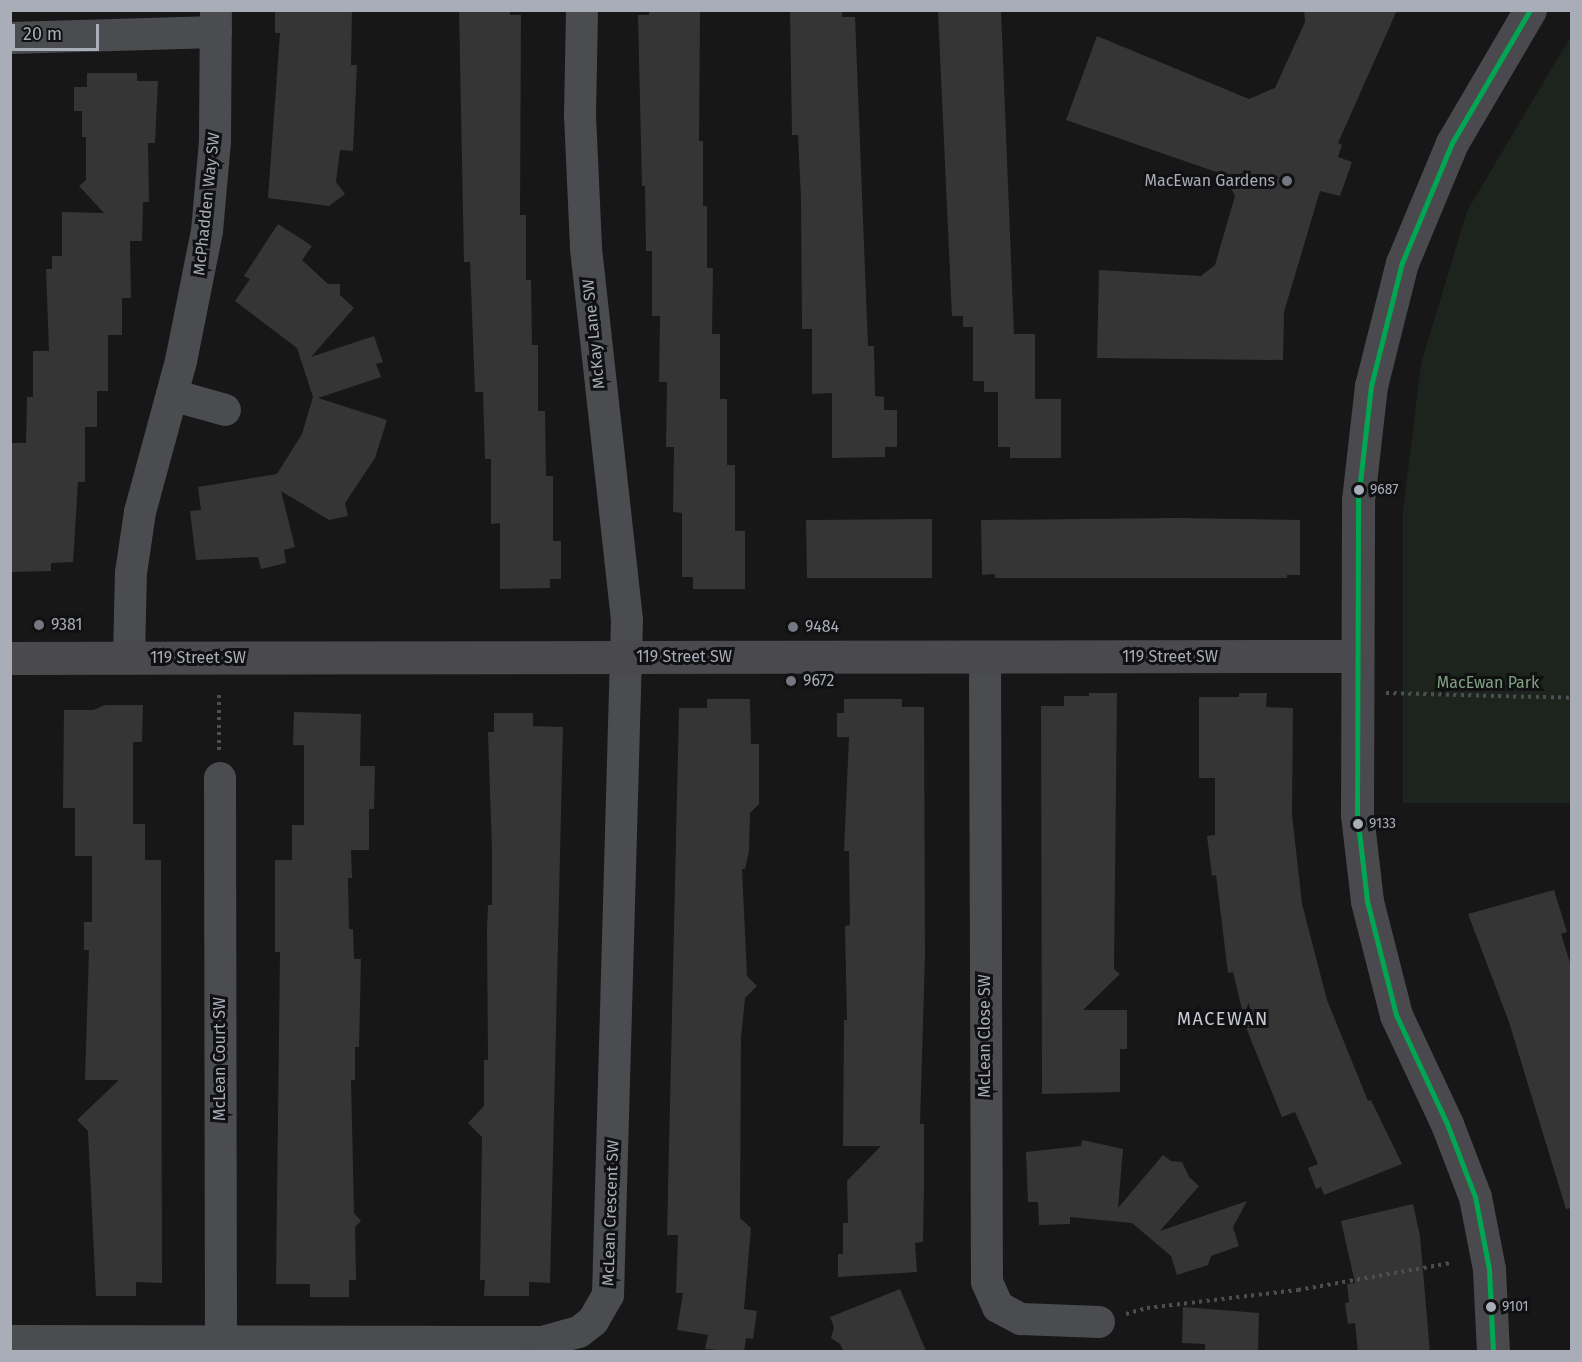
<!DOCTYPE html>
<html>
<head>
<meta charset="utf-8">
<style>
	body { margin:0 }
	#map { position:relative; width:1582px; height:1362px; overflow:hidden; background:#171717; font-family:"Fira Sans",sans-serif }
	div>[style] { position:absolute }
	.green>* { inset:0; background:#1d241e }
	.building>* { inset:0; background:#353536 }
	.path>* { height:4px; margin-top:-2px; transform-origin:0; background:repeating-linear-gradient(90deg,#4d4e52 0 3px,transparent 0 7.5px) }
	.street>* { height:32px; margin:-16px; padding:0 16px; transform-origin:16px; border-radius:16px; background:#4b4c50 }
	.secondary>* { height:33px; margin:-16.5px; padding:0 16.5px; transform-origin:16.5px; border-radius:16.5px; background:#4a4a4e }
	.bus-1>* { height:4.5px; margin:-2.25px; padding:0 2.25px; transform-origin:2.25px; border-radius:2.25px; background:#00a651 }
	.dots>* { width:16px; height:16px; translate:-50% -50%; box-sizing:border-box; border:3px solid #111113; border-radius:50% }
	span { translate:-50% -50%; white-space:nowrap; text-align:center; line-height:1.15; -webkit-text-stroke:6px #111113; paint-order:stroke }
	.bus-label { font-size:14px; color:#a8adb8 }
	.left { translate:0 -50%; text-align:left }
	.poi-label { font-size:16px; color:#a8adb8 }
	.right { translate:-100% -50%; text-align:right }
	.street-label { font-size:16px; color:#a8adb8 }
	.park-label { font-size:16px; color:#7fa381 }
	.neighbourhood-label { font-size:18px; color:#c9ccd4; letter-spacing:1.5px }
	.frame { position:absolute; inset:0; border:12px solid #a8adb8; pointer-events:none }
	.scale { position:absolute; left:12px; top:24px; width:87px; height:27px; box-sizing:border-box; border:3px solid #a8adb8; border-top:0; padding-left:8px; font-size:18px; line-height:21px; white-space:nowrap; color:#a8adb8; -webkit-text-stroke:4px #111113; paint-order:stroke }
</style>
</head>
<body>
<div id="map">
	<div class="green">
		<div style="clip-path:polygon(1571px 36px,1571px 803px,1403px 803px,1403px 512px,1421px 364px,1467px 211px)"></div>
	</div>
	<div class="building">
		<div style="clip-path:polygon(275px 10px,352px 10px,351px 65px,357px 65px,353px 151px,340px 150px,336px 182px,345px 194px,329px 206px,268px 198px,280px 33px,275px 33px)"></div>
		<div style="clip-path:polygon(459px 10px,510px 10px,510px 15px,521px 15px,520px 215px,526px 215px,526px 280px,531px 280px,532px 345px,538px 345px,538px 411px,545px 411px,546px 476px,553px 476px,553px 541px,561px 541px,561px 579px,550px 579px,550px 588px,500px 589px,500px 523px,491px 524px,491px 459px,485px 459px,483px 392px,475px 392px,470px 262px,464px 262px)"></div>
		<div style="clip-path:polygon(649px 10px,700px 10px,699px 141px,703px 141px,703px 206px,707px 206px,707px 268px,713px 268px,712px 334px,720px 334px,720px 399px,727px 399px,727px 465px,735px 465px,735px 531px,745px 531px,745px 589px,693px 589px,693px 577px,682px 577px,682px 513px,673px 512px,674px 447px,666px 447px,667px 382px,659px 382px,660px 316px,652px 316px,652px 251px,646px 251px,645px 186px,642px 186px,638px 15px,649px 15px)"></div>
		<div style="clip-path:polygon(790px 10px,842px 10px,842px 17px,855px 17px,868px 346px,874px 346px,875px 396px,884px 397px,884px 410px,897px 410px,897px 447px,885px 447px,885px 457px,832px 458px,832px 393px,812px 394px,812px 329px,802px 329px,801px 199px,798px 135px,792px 135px)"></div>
		<div style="clip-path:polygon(1001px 10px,1014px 334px,1035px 334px,1035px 399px,1061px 399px,1061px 458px,1010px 458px,1010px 447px,998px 447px,998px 392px,984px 392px,984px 381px,973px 381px,973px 327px,963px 327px,963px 316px,952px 316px,938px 12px)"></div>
		<div style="clip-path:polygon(1304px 10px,1397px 10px,1338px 143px,1342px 145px,1338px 157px,1352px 162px,1340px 196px,1320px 191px,1284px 312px,1283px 360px,1097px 358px,1099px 270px,1201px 276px,1215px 265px,1235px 196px,1225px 175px,1066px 120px,1097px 36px,1249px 99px,1275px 88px,1305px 22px)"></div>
		<div style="clip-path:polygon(87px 73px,137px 73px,137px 81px,158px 81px,155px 143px,148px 143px,149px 202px,143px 202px,142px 241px,130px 241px,131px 298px,122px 298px,122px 335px,108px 335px,108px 391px,97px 391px,97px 427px,85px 427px,85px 482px,78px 482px,73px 562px,51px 563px,51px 571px,10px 572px,12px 443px,26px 443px,27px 397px,33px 397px,33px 351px,49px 351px,46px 269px,52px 269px,52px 256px,62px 256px,62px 212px,104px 213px,79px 186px,86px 180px,86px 137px,82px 137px,82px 111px,74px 111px,74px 87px,87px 87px)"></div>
		<div style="clip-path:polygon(278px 224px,312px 246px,302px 260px,328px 284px,340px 284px,340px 295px,354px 308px,311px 357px,374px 336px,383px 362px,376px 364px,381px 377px,318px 398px,387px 420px,375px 458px,345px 503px,348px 516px,329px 520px,281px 491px,295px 547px,284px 550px,286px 563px,261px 569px,258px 557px,196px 560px,190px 511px,201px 510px,198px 487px,277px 474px,302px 434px,313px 397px,297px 348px,235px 301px,250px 279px,244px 276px)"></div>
		<div style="clip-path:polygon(1178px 518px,1300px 520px,1300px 575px,1287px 575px,1287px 578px,995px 578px,995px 574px,982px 575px,981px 520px)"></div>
		<div style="clip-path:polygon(932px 519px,932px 578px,807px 578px,806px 520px)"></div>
		<div style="clip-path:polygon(1089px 693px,1117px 693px,1114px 969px,1120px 974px,1083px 1010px,1127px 1010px,1127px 1049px,1120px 1049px,1120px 1092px,1042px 1094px,1041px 706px,1064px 706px,1064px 696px,1089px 696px)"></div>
		<div style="clip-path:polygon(1239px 693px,1267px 693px,1266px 707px,1293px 708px,1292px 815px,1302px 904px,1327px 1000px,1368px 1101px,1371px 1100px,1402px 1164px,1324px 1195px,1321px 1187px,1316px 1189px,1308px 1168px,1318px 1164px,1295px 1112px,1282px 1117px,1247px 1030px,1233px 972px,1228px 973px,1216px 875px,1212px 876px,1207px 836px,1215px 835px,1215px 778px,1199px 778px,1199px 697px,1239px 697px)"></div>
		<div style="clip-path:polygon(707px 699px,750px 699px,751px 744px,759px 744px,759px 804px,750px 813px,749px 851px,745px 869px,742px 869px,747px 976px,757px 986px,745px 998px,741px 1038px,740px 1218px,751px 1228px,744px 1309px,757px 1311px,753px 1339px,746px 1338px,744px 1352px,705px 1349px,708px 1335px,677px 1330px,683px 1293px,676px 1293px,678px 1235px,667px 1235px,679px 708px,707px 708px)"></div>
		<div style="clip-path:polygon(844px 699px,902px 699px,902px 707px,924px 707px,925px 955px,920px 1124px,924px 1124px,924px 1184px,923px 1242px,915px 1243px,917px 1272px,838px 1277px,838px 1254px,843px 1254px,843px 1223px,848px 1223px,847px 1181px,881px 1146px,843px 1146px,844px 1020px,847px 1020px,845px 926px,850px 925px,849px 851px,844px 851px,849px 737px,837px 737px,837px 713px,844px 713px)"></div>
		<div style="clip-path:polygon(105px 705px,143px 705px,142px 742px,133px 742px,133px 824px,145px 824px,145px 860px,161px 860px,162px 1283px,136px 1282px,136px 1296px,96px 1296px,88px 1131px,77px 1120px,119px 1080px,85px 1080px,89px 950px,84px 950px,84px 922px,92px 922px,92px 856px,75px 856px,75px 808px,63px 808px,64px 710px,93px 710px)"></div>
		<div style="clip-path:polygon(294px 712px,361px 714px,360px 766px,375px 766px,374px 809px,369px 809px,369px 850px,351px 850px,352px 878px,348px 878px,349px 929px,353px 929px,354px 959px,361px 959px,359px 1047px,355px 1047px,355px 1080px,351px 1080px,354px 1213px,361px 1221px,355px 1227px,356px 1280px,349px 1280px,349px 1297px,310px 1297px,310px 1284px,276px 1284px,280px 952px,275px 952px,275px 860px,292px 860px,292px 825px,304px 825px,304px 745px,293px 745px)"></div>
		<div style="clip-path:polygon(494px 713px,533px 713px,533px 726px,563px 727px,550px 1283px,529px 1282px,529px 1296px,484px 1296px,485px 1280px,480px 1280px,482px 1137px,468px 1123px,484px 1106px,484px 1060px,488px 1060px,487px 929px,488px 905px,492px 905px,492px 850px,488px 732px,494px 732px)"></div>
		<div style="clip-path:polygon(1554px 890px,1567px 932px,1561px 934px,1572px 969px,1572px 1208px,1566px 1209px,1509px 1022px,1468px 914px)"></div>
		<div style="clip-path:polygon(1082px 1140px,1123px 1149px,1118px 1208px,1163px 1155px,1171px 1161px,1182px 1162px,1189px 1177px,1199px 1186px,1160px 1231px,1247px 1201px,1233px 1227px,1239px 1246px,1211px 1256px,1208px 1265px,1177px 1275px,1171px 1256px,1132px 1223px,1070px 1217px,1070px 1224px,1039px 1225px,1038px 1202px,1028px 1202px,1026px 1152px,1081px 1146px)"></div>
		<div style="clip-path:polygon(1413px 1204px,1420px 1236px,1430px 1352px,1358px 1352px,1355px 1323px,1348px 1324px,1345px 1303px,1349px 1302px,1347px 1284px,1355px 1283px,1341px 1221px)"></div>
		<div style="clip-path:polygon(900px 1289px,926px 1351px,844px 1352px,840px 1344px,831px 1338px,834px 1327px,830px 1317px)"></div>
		<div style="clip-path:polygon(1183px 1307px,1259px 1313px,1258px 1352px,1205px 1352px,1205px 1344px,1182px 1343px)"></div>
	</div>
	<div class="path">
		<div style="left:1386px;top:693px;width:186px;rotate:1.5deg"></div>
		<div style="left:219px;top:695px;width:55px;rotate:90deg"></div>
		<div style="left:1126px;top:1314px;width:22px;rotate:-16deg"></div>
		<div style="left:1147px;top:1308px;width:152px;rotate:-6.8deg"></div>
		<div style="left:1298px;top:1290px;width:155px;rotate:-10deg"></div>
	</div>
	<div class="street">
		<div style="left:10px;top:38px;width:206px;rotate:-1.7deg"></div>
		<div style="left:172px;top:395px;width:55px;rotate:15.8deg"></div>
		<div style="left:129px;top:658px;width:85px;rotate:-88.7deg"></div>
		<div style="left:131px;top:573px;width:62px;rotate:-81.6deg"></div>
		<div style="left:140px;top:512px;width:156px;rotate:-74.8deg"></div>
		<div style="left:181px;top:361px;width:133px;rotate:-78.7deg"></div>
		<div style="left:207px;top:231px;width:90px;rotate:-84.9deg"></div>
		<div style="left:215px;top:141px;width:131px;rotate:-89.6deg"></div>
		<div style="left:985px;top:658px;width:624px;rotate:89.82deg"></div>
		<div style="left:987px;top:1282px;width:27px;rotate:66deg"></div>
		<div style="left:998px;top:1307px;width:26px;rotate:28deg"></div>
		<div style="left:1021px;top:1319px;width:78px;rotate:2.2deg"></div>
		<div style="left:220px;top:778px;width:563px;rotate:89.9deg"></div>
		<div style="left:10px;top:1341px;width:533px;rotate:0.11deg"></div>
		<div style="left:543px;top:1342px;width:37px;rotate:-16deg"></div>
		<div style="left:579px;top:1332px;width:18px;rotate:-38deg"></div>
		<div style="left:593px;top:1321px;width:30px;rotate:-60deg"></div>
		<div style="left:608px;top:1295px;width:675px;rotate:-88.39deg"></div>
		<div style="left:627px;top:620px;width:375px;rotate:-96.3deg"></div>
		<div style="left:586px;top:247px;width:131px;rotate:-92.6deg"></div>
		<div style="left:580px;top:116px;width:106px;rotate:-88.9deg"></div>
	</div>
	<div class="secondary">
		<div style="left:10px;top:658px;width:1347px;rotate:-0.09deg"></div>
		<div style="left:1493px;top:1352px;width:83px;rotate:-92.8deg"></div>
		<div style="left:1489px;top:1269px;width:73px;rotate:-101deg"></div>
		<div style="left:1475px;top:1197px;width:78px;rotate:-111deg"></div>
		<div style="left:1447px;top:1124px;width:120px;rotate:-115.1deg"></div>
		<div style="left:1396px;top:1015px;width:118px;rotate:-104.3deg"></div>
		<div style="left:1367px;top:901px;width:88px;rotate:-96.6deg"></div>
		<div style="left:1357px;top:814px;width:314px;rotate:-89.8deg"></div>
		<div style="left:1358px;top:500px;width:115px;rotate:-83.5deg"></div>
		<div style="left:1371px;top:386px;width:127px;rotate:-75.9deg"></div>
		<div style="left:1402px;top:263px;width:130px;rotate:-67.4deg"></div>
		<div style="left:1452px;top:143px;width:154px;rotate:-59.6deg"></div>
	</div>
	<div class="bus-1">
		<div style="left:1493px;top:1352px;width:83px;rotate:-92.8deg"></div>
		<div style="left:1489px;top:1269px;width:73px;rotate:-101deg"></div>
		<div style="left:1475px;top:1197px;width:78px;rotate:-111deg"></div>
		<div style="left:1447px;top:1124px;width:120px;rotate:-115.1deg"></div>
		<div style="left:1396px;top:1015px;width:118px;rotate:-104.3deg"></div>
		<div style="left:1367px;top:901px;width:88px;rotate:-96.6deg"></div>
		<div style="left:1357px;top:814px;width:314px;rotate:-89.8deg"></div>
		<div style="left:1358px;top:500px;width:115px;rotate:-83.5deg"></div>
		<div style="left:1371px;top:386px;width:127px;rotate:-75.9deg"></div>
		<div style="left:1402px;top:263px;width:130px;rotate:-67.4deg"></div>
		<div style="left:1452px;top:143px;width:154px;rotate:-59.6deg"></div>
	</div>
	<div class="dots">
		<div style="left:1287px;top:181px;background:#757880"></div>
		<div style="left:1359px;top:490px;background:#a8adb8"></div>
		<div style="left:39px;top:625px;background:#757880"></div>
		<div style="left:793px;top:627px;background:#757880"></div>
		<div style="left:791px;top:681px;background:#757880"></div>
		<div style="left:1358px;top:824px;background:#a8adb8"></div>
		<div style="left:1491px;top:1307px;background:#a8adb8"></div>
	</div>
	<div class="bus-label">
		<span class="left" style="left:1370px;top:490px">9687</span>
		<span class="left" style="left:1369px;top:824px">9133</span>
		<span class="left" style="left:1502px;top:1307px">9101</span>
	</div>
	<div class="poi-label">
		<span class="right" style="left:1275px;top:181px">MacEwan Gardens</span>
		<span class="left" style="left:51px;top:625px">9381</span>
		<span class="left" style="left:805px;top:627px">9484</span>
		<span class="left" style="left:803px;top:681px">9672</span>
	</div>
	<div class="street-label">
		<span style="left:207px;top:204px;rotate:-84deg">McPhadden Way SW</span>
		<span style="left:594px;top:334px;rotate:-96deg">McKay Lane SW</span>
		<span style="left:684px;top:657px">119 Street SW</span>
		<span style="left:1170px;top:657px">119 Street SW</span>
		<span style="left:198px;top:658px">119 Street SW</span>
		<span style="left:985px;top:1036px;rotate:-90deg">McLean Close SW</span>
		<span style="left:220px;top:1059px;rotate:-90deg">McLean Court SW</span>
		<span style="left:611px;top:1213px;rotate:-88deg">McLean Crescent SW</span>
	</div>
	<div class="park-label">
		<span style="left:1488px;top:683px">MacEwan Park</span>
	</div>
	<div class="neighbourhood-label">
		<span style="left:1223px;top:1019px">MACEWAN</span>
	</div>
	<div class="frame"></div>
	<div class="scale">20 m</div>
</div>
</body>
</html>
